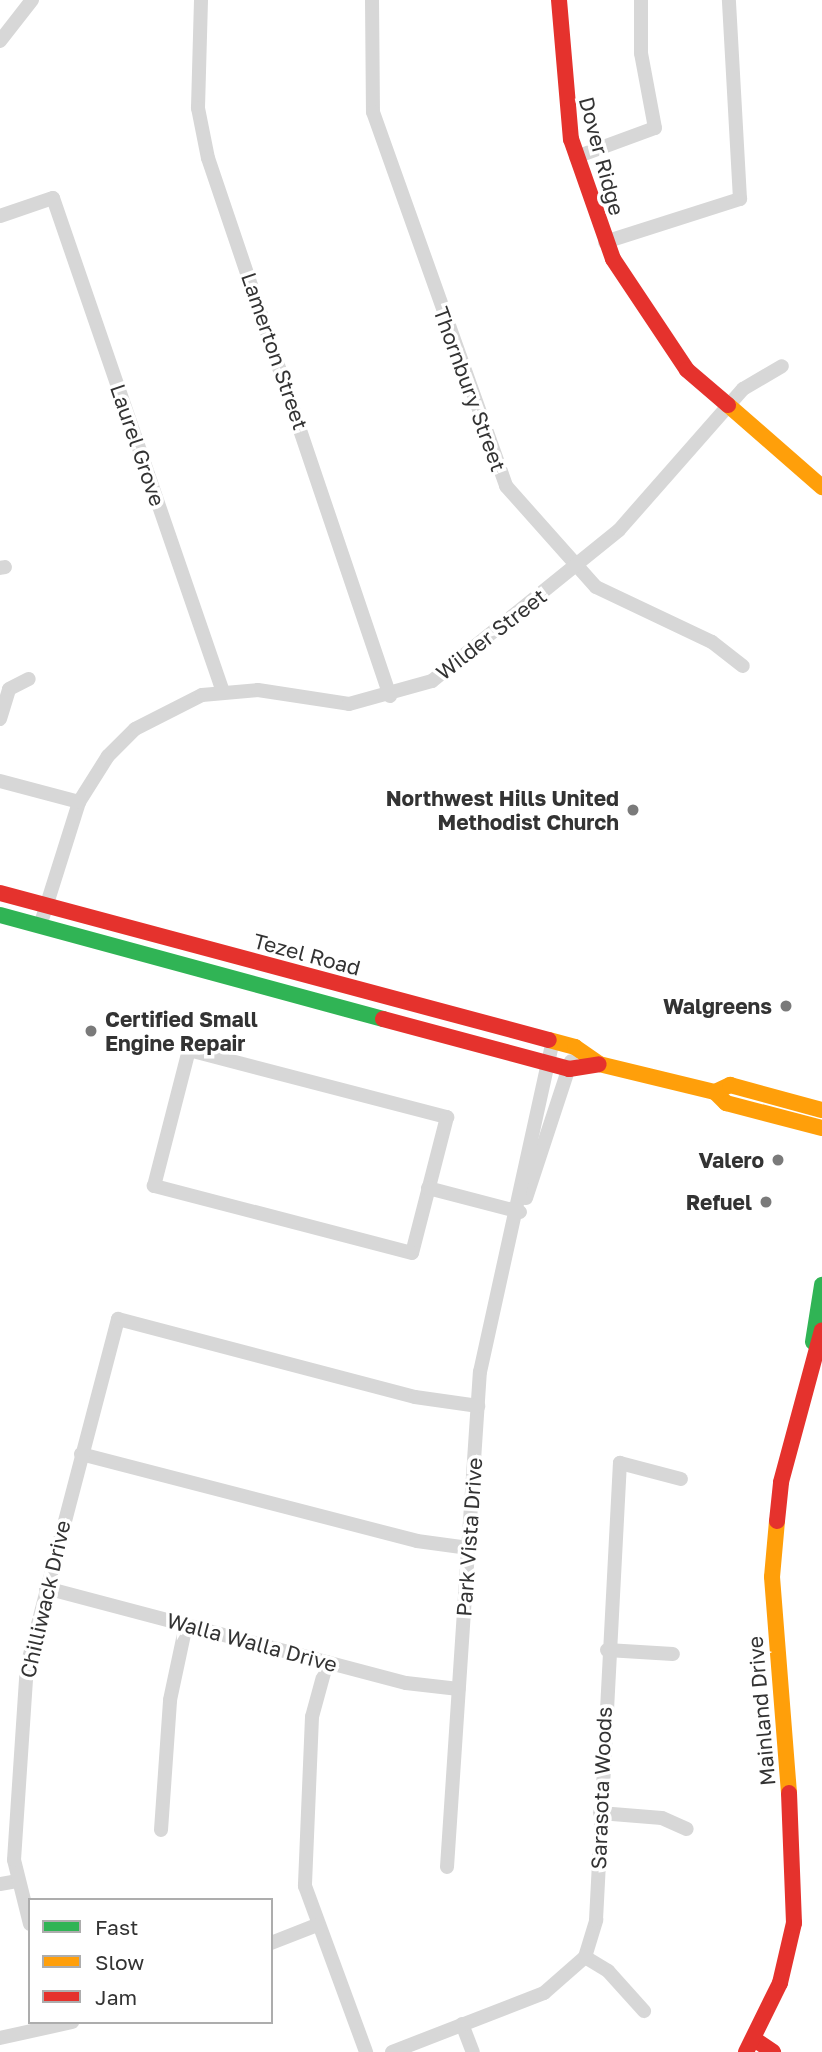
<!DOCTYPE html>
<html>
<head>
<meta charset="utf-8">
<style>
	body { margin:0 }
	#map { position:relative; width:822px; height:2052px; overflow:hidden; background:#fff; font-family:"Golos Text",sans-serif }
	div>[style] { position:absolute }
	.street>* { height:14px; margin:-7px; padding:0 7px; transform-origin:7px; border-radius:7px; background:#d7d7d7 }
	.fast>* { height:16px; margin:-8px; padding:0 8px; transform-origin:8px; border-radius:8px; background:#30b455 }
	.slow>* { height:16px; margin:-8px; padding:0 8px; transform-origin:8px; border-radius:8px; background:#ff9f0a }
	.jam>* { height:16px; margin:-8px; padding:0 8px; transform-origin:8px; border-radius:8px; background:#e5322d }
	.dots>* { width:19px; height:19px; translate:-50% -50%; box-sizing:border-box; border:4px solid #fff; border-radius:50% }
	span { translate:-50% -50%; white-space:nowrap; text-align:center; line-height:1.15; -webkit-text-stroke:7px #fff; paint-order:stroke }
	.street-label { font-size:21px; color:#333 }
	.poi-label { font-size:21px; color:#333; font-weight:700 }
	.right { translate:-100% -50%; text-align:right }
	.left { translate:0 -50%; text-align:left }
	.legend { position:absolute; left:28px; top:1898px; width:245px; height:126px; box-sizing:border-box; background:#fff; border:2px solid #adadad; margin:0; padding:9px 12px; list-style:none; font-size:21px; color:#333 }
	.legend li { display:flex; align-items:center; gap:14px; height:35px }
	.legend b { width:35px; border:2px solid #adadad }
</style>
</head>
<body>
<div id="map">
	<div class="street">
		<div style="left:201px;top:0;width:108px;rotate:91.6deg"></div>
		<div style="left:198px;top:108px;width:51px;rotate:78.7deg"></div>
		<div style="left:208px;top:158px;width:568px;rotate:71.31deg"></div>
		<div style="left:372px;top:0;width:112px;rotate:89.5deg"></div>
		<div style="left:373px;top:112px;width:397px;rotate:70.4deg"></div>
		<div style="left:506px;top:486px;width:135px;rotate:48.3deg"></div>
		<div style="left:596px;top:587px;width:128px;rotate:25.4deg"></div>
		<div style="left:712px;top:642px;width:39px;rotate:38deg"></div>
		<div style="left:0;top:41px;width:52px;rotate:-52deg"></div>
		<div style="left:576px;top:157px;width:84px;rotate:-20.2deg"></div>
		<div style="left:655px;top:128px;width:76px;rotate:-100.6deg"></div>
		<div style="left:641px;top:53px;width:53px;rotate:-90deg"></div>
		<div style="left:0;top:216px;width:56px;rotate:-18.8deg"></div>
		<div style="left:53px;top:198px;width:522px;rotate:71.01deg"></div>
		<div style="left:605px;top:242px;width:142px;rotate:-17.7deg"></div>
		<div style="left:740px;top:199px;width:199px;rotate:-93.2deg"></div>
		<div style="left:0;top:568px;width:5px;rotate:-11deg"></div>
		<div style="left:0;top:719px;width:31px;rotate:-73deg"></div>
		<div style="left:9px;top:689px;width:22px;rotate:-27deg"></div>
		<div style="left:0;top:781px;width:82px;rotate:14.9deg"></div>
		<div style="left:40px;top:926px;width:130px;rotate:-72.5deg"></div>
		<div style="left:79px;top:802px;width:54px;rotate:-57.8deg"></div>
		<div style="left:108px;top:756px;width:38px;rotate:-45deg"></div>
		<div style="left:135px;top:729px;width:75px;rotate:-26.9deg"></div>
		<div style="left:202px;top:695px;width:56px;rotate:-5.1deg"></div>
		<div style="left:258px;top:690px;width:92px;rotate:8.7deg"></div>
		<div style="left:349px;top:704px;width:86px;rotate:-15.5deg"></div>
		<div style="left:432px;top:681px;width:240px;rotate:-38.9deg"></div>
		<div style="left:619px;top:530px;width:188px;rotate:-48.7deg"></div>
		<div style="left:743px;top:389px;width:45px;rotate:-30.5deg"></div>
		<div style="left:189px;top:1050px;width:267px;rotate:14.6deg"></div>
		<div style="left:447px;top:1117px;width:140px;rotate:104.4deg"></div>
		<div style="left:412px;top:1253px;width:267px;rotate:-165.4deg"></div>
		<div style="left:154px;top:1186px;width:140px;rotate:-75.6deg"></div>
		<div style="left:428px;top:1188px;width:95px;rotate:14.6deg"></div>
		<div style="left:526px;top:1198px;width:144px;rotate:-71.8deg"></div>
		<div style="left:81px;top:1454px;width:347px;rotate:14.5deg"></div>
		<div style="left:417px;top:1541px;width:52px;rotate:7.7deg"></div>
		<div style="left:46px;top:1588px;width:372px;rotate:14.8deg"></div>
		<div style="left:406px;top:1683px;width:53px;rotate:6.5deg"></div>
		<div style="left:607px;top:1650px;width:66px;rotate:3.5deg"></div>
		<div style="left:327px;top:1662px;width:57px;rotate:105.3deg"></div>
		<div style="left:312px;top:1717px;width:169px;rotate:92.4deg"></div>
		<div style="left:305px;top:1886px;width:177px;rotate:69.8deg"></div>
		<div style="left:600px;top:1813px;width:62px;rotate:4.6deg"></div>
		<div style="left:662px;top:1818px;width:27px;rotate:24deg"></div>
		<div style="left:161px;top:1830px;width:130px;rotate:-86deg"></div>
		<div style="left:170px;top:1700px;width:77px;rotate:-78deg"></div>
		<div style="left:447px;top:1867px;width:496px;rotate:-86.2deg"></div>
		<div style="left:480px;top:1372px;width:339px;rotate:-77.6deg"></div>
		<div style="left:0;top:1884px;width:17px;rotate:-10deg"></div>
		<div style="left:30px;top:1924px;width:66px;rotate:-104deg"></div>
		<div style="left:14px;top:1860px;width:194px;rotate:-86.2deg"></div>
		<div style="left:27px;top:1666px;width:359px;rotate:-75.3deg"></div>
		<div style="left:118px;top:1319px;width:307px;rotate:14.7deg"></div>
		<div style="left:415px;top:1397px;width:64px;rotate:8.1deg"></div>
		<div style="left:271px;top:1943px;width:49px;rotate:-21.4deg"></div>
		<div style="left:585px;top:1957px;width:27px;rotate:31deg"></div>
		<div style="left:608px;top:1971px;width:54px;rotate:48deg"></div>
		<div style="left:462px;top:2024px;width:30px;rotate:69deg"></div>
		<div style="left:0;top:2038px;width:74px;rotate:-12.5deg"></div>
		<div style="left:392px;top:2052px;width:163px;rotate:-21.2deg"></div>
		<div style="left:544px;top:1993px;width:55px;rotate:-41.3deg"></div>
		<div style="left:585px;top:1957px;width:39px;rotate:-73deg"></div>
		<div style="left:596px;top:1920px;width:458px;rotate:-87deg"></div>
		<div style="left:620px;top:1463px;width:63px;rotate:14.7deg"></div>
	</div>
	<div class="fast">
		<div style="left:0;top:915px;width:397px;rotate:15.2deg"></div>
		<div style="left:813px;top:1342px;width:58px;rotate:-81deg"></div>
	</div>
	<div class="slow">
		<div style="left:728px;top:405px;width:125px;rotate:41.1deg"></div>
		<div style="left:549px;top:1040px;width:27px;rotate:15deg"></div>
		<div style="left:575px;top:1047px;width:29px;rotate:35deg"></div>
		<div style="left:599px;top:1064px;width:119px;rotate:13.6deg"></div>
		<div style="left:715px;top:1092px;width:16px;rotate:45deg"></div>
		<div style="left:726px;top:1103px;width:99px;rotate:14.6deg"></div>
		<div style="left:715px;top:1092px;width:17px;rotate:-25deg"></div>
		<div style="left:730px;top:1085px;width:95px;rotate:15.2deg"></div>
		<div style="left:777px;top:1521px;width:56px;rotate:95.1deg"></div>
		<div style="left:772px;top:1577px;width:217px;rotate:85.5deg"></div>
	</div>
	<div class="jam">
		<div style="left:559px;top:0;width:140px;rotate:85.1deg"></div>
		<div style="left:571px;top:139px;width:127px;rotate:70.7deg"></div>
		<div style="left:613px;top:259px;width:133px;rotate:56.3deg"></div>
		<div style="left:687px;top:370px;width:54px;rotate:40.5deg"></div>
		<div style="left:0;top:893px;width:568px;rotate:14.99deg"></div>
		<div style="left:383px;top:1019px;width:193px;rotate:15deg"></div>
		<div style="left:569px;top:1069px;width:30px;rotate:-9deg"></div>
		<div style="left:777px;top:1521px;width:39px;rotate:-84deg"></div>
		<div style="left:781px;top:1482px;width:157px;rotate:-74.9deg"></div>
		<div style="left:754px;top:2039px;width:23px;rotate:34deg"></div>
		<div style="left:746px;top:2052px;width:77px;rotate:-63.8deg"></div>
		<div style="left:780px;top:1983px;width:62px;rotate:-76.9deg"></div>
		<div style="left:794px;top:1923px;width:130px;rotate:-92.2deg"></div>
	</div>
	<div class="dots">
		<div style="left:633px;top:810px;background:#7a7a7a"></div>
		<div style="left:786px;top:1006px;background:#7a7a7a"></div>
		<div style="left:91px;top:1031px;background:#7a7a7a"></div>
		<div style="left:778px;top:1160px;background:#7a7a7a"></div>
		<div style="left:766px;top:1202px;background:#7a7a7a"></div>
	</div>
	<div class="street-label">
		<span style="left:602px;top:156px;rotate:75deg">Dover Ridge</span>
		<span style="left:275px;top:351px;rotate:71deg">Lamerton Street</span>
		<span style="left:470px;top:389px;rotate:70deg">Thornbury Street</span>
		<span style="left:138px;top:445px;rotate:71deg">Laurel Grove</span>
		<span style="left:491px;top:634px;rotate:-38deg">Wilder Street</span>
		<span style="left:307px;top:954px;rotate:15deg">Tezel Road</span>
		<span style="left:469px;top:1537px;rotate:-86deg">Park Vista Drive</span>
		<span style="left:45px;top:1599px;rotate:-77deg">Chilliwack Drive</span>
		<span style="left:252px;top:1642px;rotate:15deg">Walla Walla Drive</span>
		<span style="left:761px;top:1711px;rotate:-95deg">Mainland Drive</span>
		<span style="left:601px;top:1788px;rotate:-88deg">Sarasota Woods</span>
	</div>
	<div class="poi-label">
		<span class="right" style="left:619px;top:810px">Northwest Hills United<br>Methodist Church</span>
		<span class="right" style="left:772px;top:1006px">Walgreens</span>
		<span class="left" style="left:105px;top:1031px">Certified Small<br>Engine Repair</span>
		<span class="right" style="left:764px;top:1160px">Valero</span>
		<span class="right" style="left:752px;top:1202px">Refuel</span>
	</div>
	<ul class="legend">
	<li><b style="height:9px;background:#30b455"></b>Fast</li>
	<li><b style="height:9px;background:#ff9f0a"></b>Slow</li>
	<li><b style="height:9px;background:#e5322d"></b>Jam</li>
	</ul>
</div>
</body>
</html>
